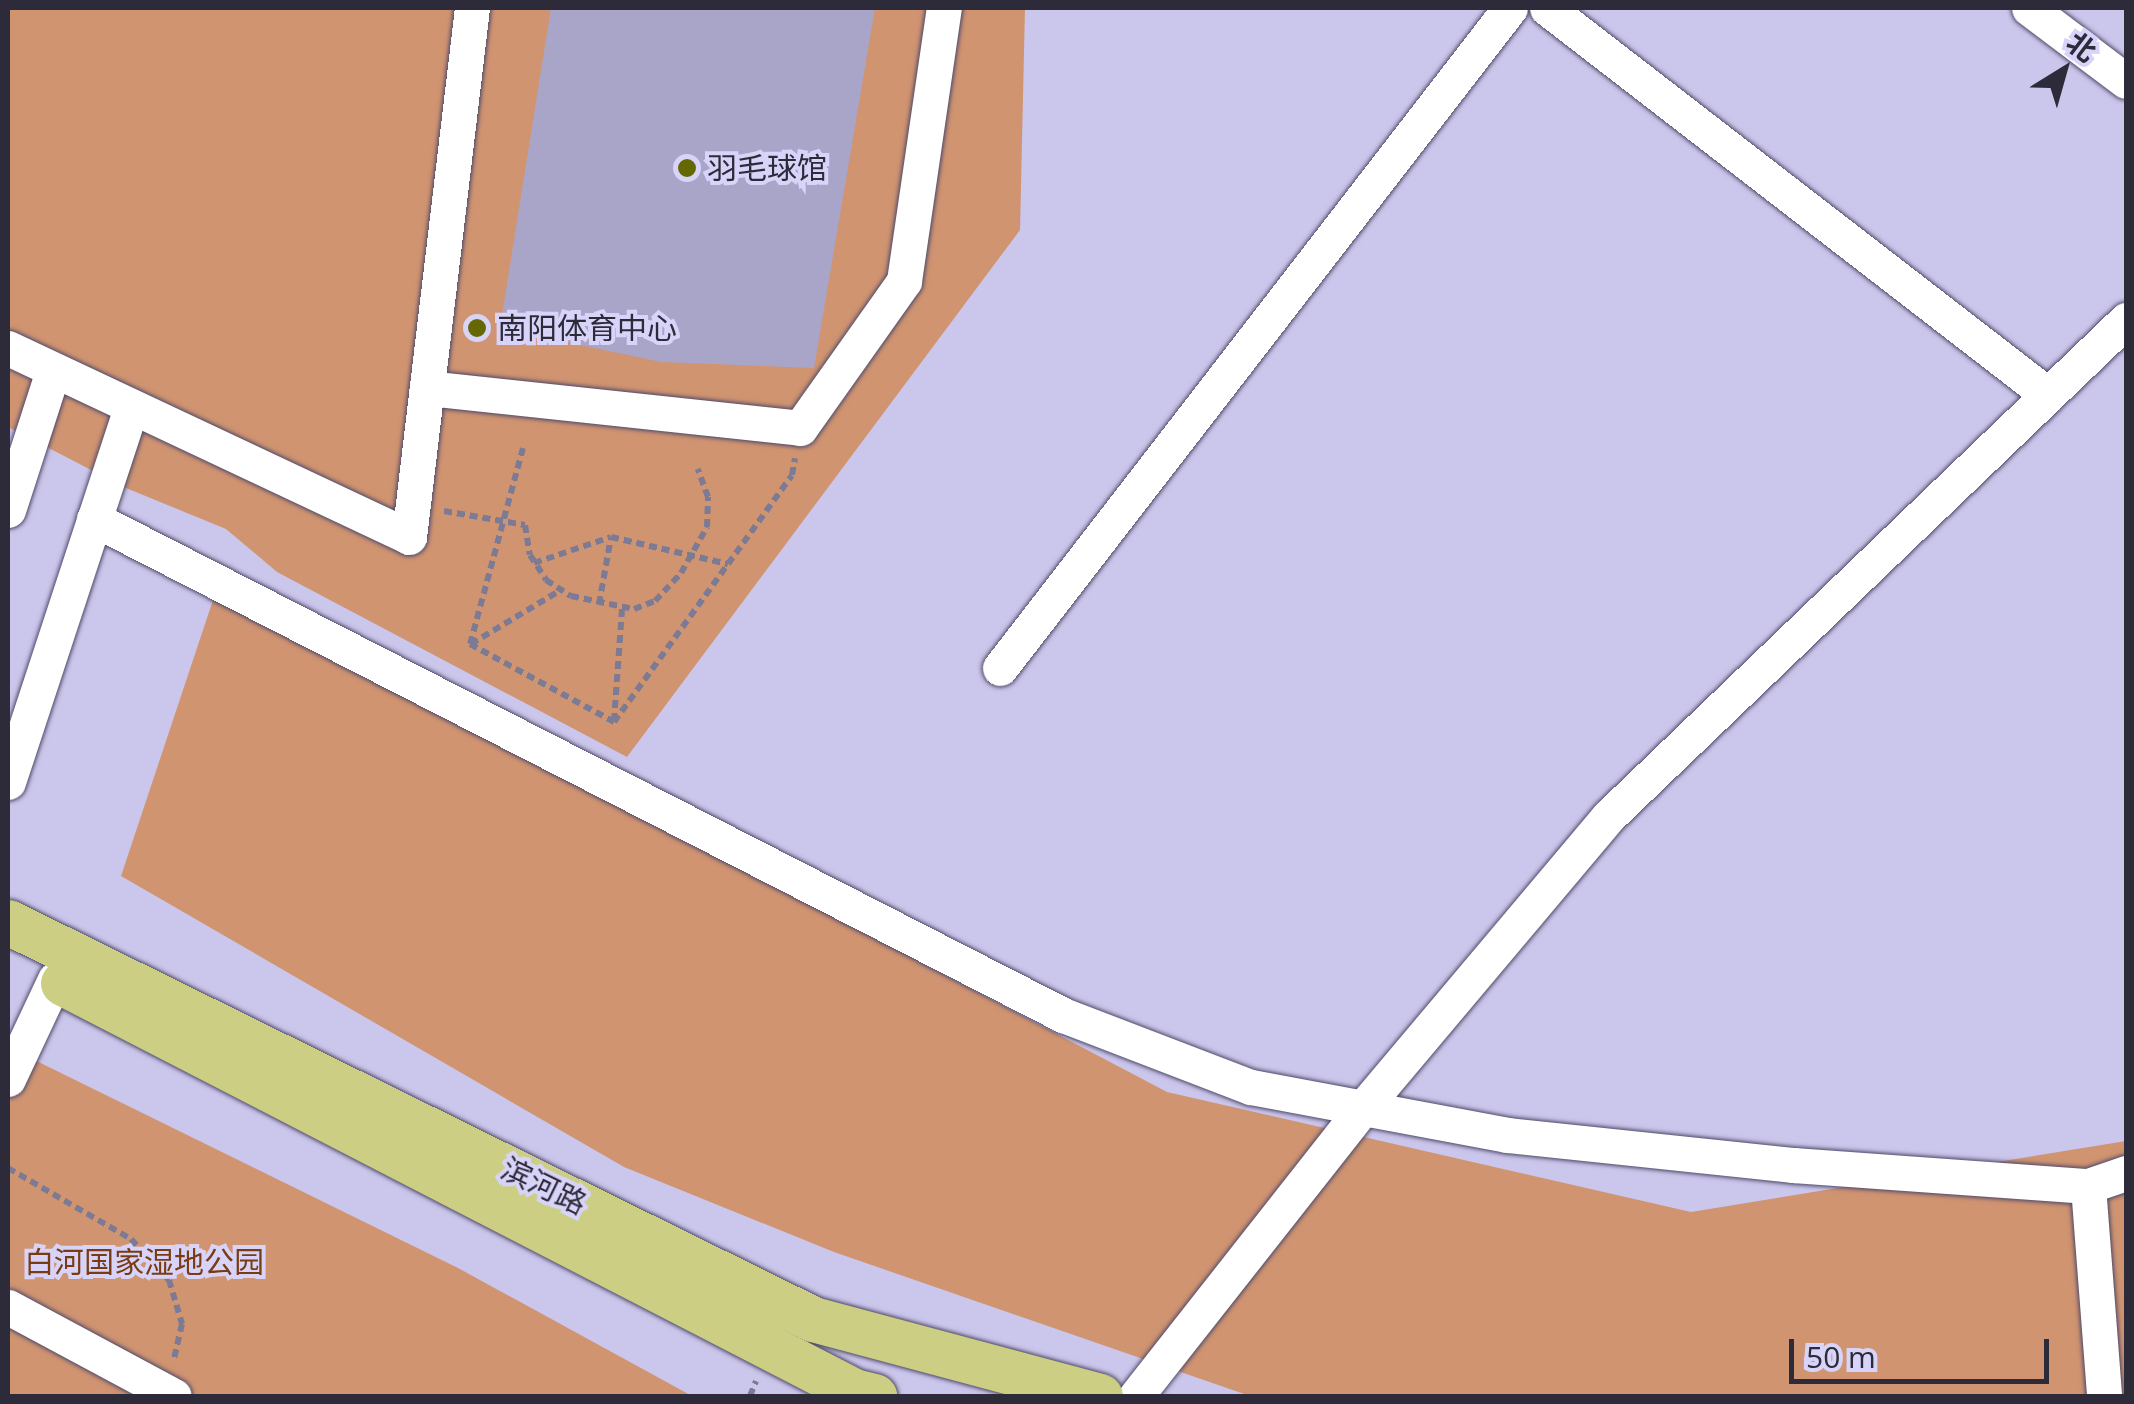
<!DOCTYPE html>
<html>
<head>
<meta charset="utf-8">
<style>
	body { margin:0 }
	#map { position:relative; width:2134px; height:1404px; overflow:hidden; background:#cbc6eb; font-family:"Open Sans","Noto Sans SC",sans-serif }
	div>[style] { position:absolute }
	.green>* { inset:0; background:#d09471 }
	.building>* { inset:0; background:#a9a5c8 }
	.path>* { height:6px; margin-top:-3px; transform-origin:0; background:repeating-linear-gradient(90deg,#7d7a94 0 8px,transparent 0 13px) }
	.roads { filter:drop-shadow(0 0 2px #4f4a69) drop-shadow(0 0 2px #4f4a69) }
	.minor>* { height:35px; margin:-17.5px; padding:0 17.5px; transform-origin:17.5px; border-radius:17.5px; background:#fff }
	.major>* { height:45px; margin:-22.5px; padding:0 22.5px; transform-origin:22.5px; border-radius:22.5px; background:#ccce83 }
	.dots>* { width:28px; height:28px; translate:-50% -50%; box-sizing:border-box; border:5px solid #d8d3f8; border-radius:50% }
	span { translate:-50% -50%; white-space:nowrap; text-align:center; line-height:1.15; -webkit-text-stroke:8px #d8d3f8; paint-order:stroke }
	.poi-label { font-size:30px; color:#2d2b39 }
	.left { translate:0 -50%; text-align:left }
	.street-label { font-size:30px; color:#2d2b39 }
	.park-label { font-size:30px; color:#793c12 }
	.frame { position:absolute; inset:0; border:10px solid #2d2b39; pointer-events:none }
	.north { position:absolute; left:2014px; top:20px; width:100px; height:100px; -webkit-text-stroke:8px #d8d3f8; paint-order:stroke; rotate:37deg; font-size:28px; font-weight:700; line-height:40px; text-align:center; color:#2d2b39 }
	.north::after { content:''; display:block; margin:auto; width:35px; height:45px; background:#2d2b39; clip-path:polygon(50% 0,100% 100%,50% 72%,0 100%) }
	.scale { position:absolute; left:1789px; top:1339px; width:260px; height:45px; box-sizing:border-box; border:5px solid #2d2b39; border-top:0; padding-left:12px; font-size:30px; line-height:35px; white-space:nowrap; color:#2d2b39; -webkit-text-stroke:8px #d8d3f8; paint-order:stroke }
</style>
</head>
<body>
<div id="map">
	<div class="green">
		<div style="clip-path:polygon(8px 8px,1025px 8px,1020px 230px,627px 757px,277px 572px,226px 529px,126px 488px,8px 427px)"></div>
		<div style="clip-path:polygon(216px 591px,1167px 1092px,1691px 1212px,2126px 1141px,2126px 1396px,1250px 1396px,834px 1252px,624px 1167px,121px 876px)"></div>
		<div style="clip-path:polygon(8px 1047px,458px 1268px,692px 1396px,8px 1396px)"></div>
	</div>
	<div class="building">
		<div style="clip-path:polygon(551px 8px,875px 8px,814px 368px,661px 362px,500px 328px)"></div>
	</div>
	<div class="path">
		<div style="left:523px;top:448px;width:203px;rotate:105.1deg"></div>
		<div style="left:470px;top:644px;width:164px;rotate:28.4deg"></div>
		<div style="left:614px;top:722px;width:304px;rotate:-54.2deg"></div>
		<div style="left:792px;top:475px;width:17px;rotate:-80deg"></div>
		<div style="left:444px;top:511px;width:82px;rotate:9.8deg"></div>
		<div style="left:525px;top:525px;width:30px;rotate:81deg"></div>
		<div style="left:530px;top:555px;width:30px;rotate:57deg"></div>
		<div style="left:546px;top:580px;width:30px;rotate:33deg"></div>
		<div style="left:571px;top:596px;width:64px;rotate:11.7deg"></div>
		<div style="left:634px;top:609px;width:22px;rotate:-21deg"></div>
		<div style="left:655px;top:601px;width:38px;rotate:-47deg"></div>
		<div style="left:681px;top:573px;width:53px;rotate:-60.5deg"></div>
		<div style="left:707px;top:527px;width:30px;rotate:-88deg"></div>
		<div style="left:708px;top:497px;width:30px;rotate:-110deg"></div>
		<div style="left:534px;top:563px;width:81px;rotate:-18.7deg"></div>
		<div style="left:611px;top:537px;width:120px;rotate:13deg"></div>
		<div style="left:599px;top:604px;width:68px;rotate:-79.8deg"></div>
		<div style="left:471px;top:644px;width:105px;rotate:-31deg"></div>
		<div style="left:614px;top:721px;width:112px;rotate:-85.9deg"></div>
		<div style="left:8px;top:1168px;width:142px;rotate:30deg"></div>
		<div style="left:131px;top:1239px;width:56px;rotate:47.2deg"></div>
		<div style="left:169px;top:1280px;width:46px;rotate:73.5deg"></div>
		<div style="left:182px;top:1324px;width:36px;rotate:103deg"></div>
		<div style="left:750px;top:1396px;width:16px;rotate:-68deg"></div>
	</div>
	<div class="roads">
		<div class="minor">
			<div style="left:1547px;top:8px;width:633px;rotate:37.68deg"></div>
			<div style="left:2029px;top:8px;width:121px;rotate:37deg"></div>
			<div style="left:8px;top:348px;width:443px;rotate:25.2deg"></div>
			<div style="left:409px;top:537px;width:533px;rotate:-83.21deg"></div>
			<div style="left:427px;top:388px;width:375px;rotate:6.1deg"></div>
			<div style="left:800px;top:428px;width:180px;rotate:-54.7deg"></div>
			<div style="left:904px;top:281px;width:276px;rotate:-81.7deg"></div>
			<div style="left:8px;top:510px;width:146px;rotate:-72.1deg"></div>
			<div style="left:94px;top:519px;width:1089px;rotate:27.11deg"></div>
			<div style="left:1063px;top:1015px;width:201px;rotate:21deg"></div>
			<div style="left:1251px;top:1087px;width:260px;rotate:10.6deg"></div>
			<div style="left:1507px;top:1135px;width:288px;rotate:6deg"></div>
			<div style="left:1793px;top:1165px;width:296px;rotate:4.1deg"></div>
			<div style="left:2088px;top:1186px;width:40px;rotate:-18.9deg"></div>
			<div style="left:1000px;top:668px;width:834px;rotate:-52.31deg"></div>
			<div style="left:8px;top:782px;width:394px;rotate:-71.8deg"></div>
			<div style="left:8px;top:1079px;width:110px;rotate:-64.8deg"></div>
			<div style="left:2088px;top:1186px;width:211px;rotate:85.6deg"></div>
			<div style="left:8px;top:1307px;width:188px;rotate:28.2deg"></div>
			<div style="left:1136px;top:1396px;width:367px;rotate:-51.8deg"></div>
			<div style="left:1363px;top:1108px;width:380px;rotate:-49.9deg"></div>
			<div style="left:1608px;top:817px;width:718px;rotate:-43.81deg"></div>
		</div>
		<div class="major">
			<div style="left:8px;top:922px;width:898px;rotate:26.25deg"></div>
			<div style="left:813px;top:1319px;width:297px;rotate:15deg"></div>
			<div style="left:63px;top:983px;width:890px;rotate:27.28deg"></div>
			<div style="left:854px;top:1391px;width:21px;rotate:14deg"></div>
		</div>
	</div>
	<div class="dots">
		<div style="left:687px;top:168px;background:#656702"></div>
		<div style="left:477px;top:328px;background:#656702"></div>
	</div>
	<div class="poi-label">
		<span class="left" style="left:707px;top:168px">羽毛球馆</span>
		<span class="left" style="left:497px;top:328px">南阳体育中心</span>
	</div>
	<div class="street-label">
		<span style="left:544px;top:1186px;rotate:26deg">滨河路</span>
	</div>
	<div class="park-label">
		<span style="left:144px;top:1262px">白河国家湿地公园</span>
	</div>
	<div class="frame"></div>
	<div class="north">北</div>
	<div class="scale">50 m</div>
</div>
</body>
</html>
